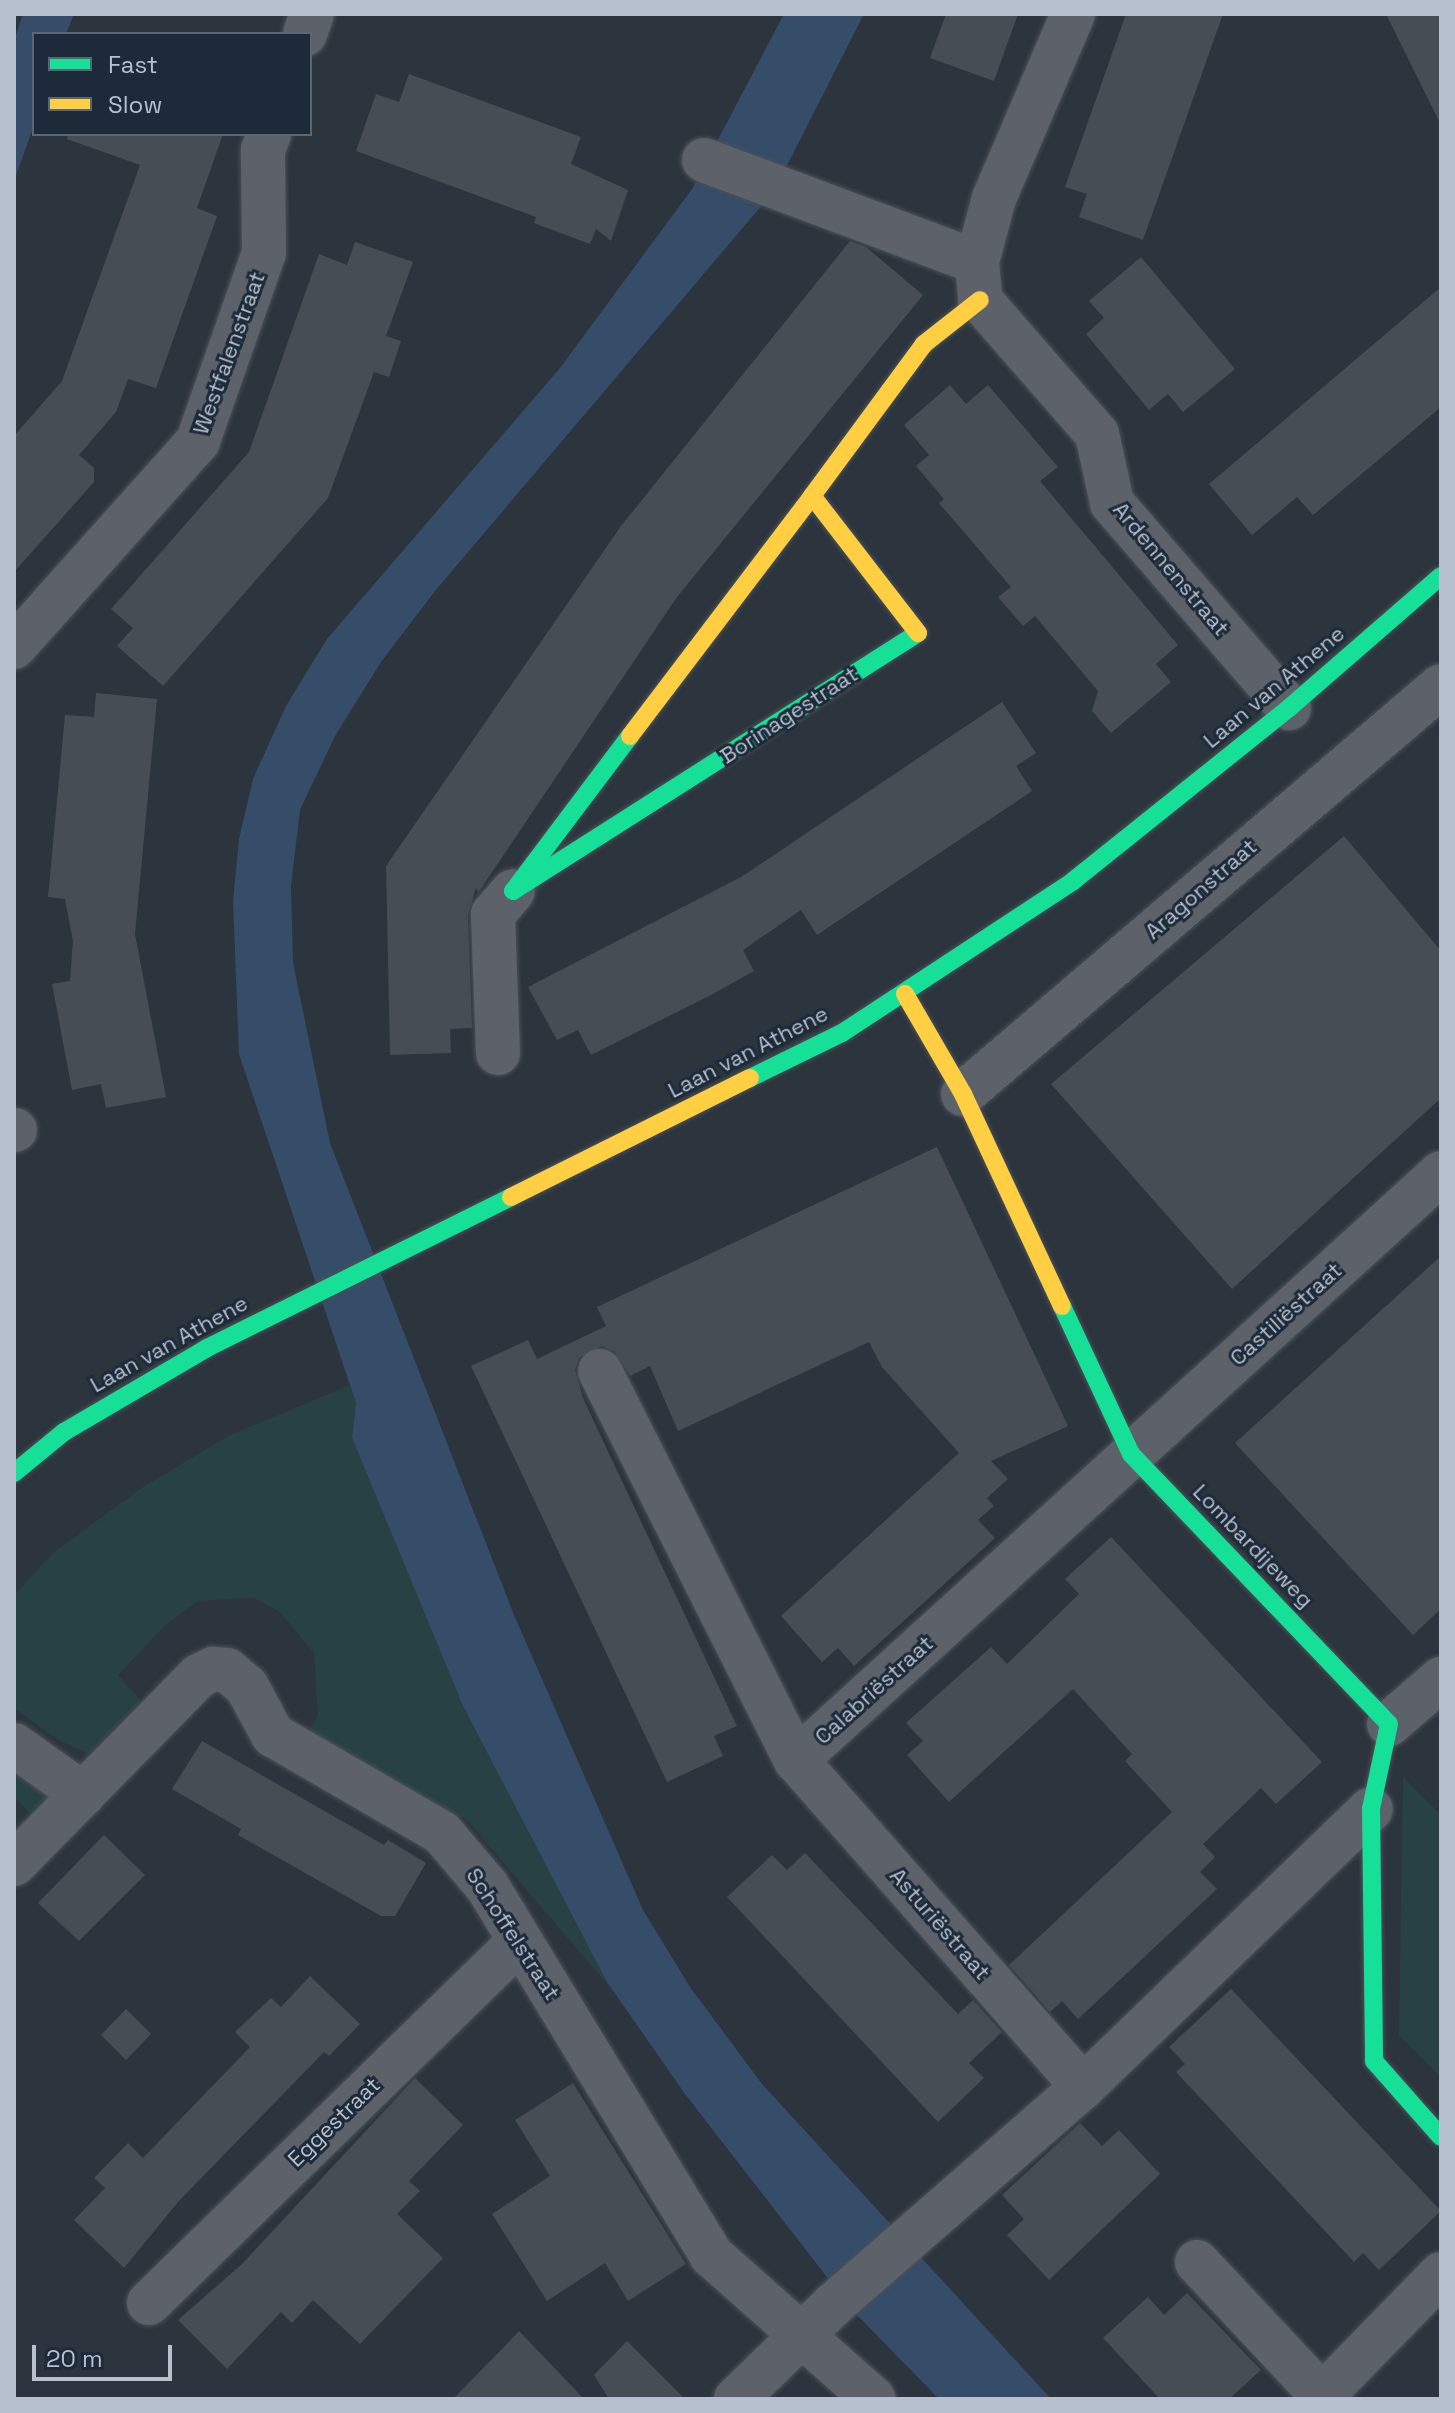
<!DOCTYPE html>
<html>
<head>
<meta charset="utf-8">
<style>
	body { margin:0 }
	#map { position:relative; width:1455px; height:2413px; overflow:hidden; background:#2c343d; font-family:"Space Grotesk",sans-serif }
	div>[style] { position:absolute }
	.green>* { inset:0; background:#274145 }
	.water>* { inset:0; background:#354d69 }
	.building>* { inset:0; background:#464d55 }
	.roads { filter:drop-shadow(0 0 2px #4a5057) drop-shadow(0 0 2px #4a5057) }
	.street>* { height:44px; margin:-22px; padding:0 22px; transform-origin:22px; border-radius:22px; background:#5d626a }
	.fast>* { height:18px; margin:-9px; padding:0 9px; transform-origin:9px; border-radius:9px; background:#16e098 }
	.slow>* { height:18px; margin:-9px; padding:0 9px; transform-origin:9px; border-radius:9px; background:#ffcf43 }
	span { translate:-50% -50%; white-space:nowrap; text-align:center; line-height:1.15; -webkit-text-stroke:6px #1d2a39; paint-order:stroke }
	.street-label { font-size:22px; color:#b6c0ce }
	.frame { position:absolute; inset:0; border:16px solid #b6c0ce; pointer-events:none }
	.legend { position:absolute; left:32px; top:32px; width:280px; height:104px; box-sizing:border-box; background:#1d2a39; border:2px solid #5a6675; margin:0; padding:10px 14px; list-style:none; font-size:24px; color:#b6c0ce }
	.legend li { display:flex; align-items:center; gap:16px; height:40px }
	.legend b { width:40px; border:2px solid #5a6675 }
	.scale { position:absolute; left:32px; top:2345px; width:140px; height:36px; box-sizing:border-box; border:4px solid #b6c0ce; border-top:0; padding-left:10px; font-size:24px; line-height:28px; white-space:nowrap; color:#b6c0ce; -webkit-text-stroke:6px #1d2a39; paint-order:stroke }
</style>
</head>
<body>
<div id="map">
	<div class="green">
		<div style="clip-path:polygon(350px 1385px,356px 1403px,352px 1438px,463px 1706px,617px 1996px,466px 1819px,306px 1735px,318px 1716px,314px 1653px,280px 1612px,254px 1598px,198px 1601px,168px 1623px,118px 1675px,141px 1701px,89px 1754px,58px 1740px,14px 1708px,14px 1595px,53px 1553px,140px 1489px,228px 1436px)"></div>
		<div style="clip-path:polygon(14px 1765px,49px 1796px,32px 1816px,14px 1797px)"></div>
		<div style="clip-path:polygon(1403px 1777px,1441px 1815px,1441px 2077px,1399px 2035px)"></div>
	</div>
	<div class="water">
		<div style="clip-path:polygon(23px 14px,74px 14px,66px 34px,34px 34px,34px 125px,14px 181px,14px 41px)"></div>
		<div style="clip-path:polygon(784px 14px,864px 14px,774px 191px,435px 591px,381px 662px,335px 736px,300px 810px,291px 886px,293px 963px,330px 1143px,514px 1615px,643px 1910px,690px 1987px,762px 2084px,1051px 2399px,939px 2399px,854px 2312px,685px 2094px,607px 1982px,463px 1706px,352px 1438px,356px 1403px,239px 1054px,233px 901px,239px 839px,253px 779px,286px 706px,327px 639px,560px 368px,692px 189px)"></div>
	</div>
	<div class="building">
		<div style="clip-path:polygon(946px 14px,1018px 14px,994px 81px,930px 58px)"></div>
		<div style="clip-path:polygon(1126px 14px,1223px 14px,1143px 240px,1079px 217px,1087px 194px,1065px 187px)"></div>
		<div style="clip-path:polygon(1386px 14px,1441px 14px,1441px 125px)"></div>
		<div style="clip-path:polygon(409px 74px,581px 137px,571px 164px,628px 190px,611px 241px,596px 229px,590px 244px,534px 223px,536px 217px,356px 151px,376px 94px,399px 102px)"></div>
		<div style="clip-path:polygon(68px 134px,223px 134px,197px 208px,217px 216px,156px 388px,128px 379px,116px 412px,79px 455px,94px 468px,94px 482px,14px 572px,14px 436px,62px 381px,140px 165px,67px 139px)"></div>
		<div style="clip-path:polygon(850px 241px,866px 247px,923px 295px,677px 597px,478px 893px,476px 888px,468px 915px,472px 1028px,450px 1029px,451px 1053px,390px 1055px,386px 866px,621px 526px)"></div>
		<div style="clip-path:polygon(355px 242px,413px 262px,386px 336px,401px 341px,389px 377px,374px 372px,328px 498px,163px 686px,117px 646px,133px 628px,111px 609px,249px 452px,319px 254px,347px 265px)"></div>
		<div style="clip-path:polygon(1141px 257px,1235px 369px,1183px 412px,1168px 394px,1149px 410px,1086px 334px,1104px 318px,1089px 301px)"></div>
		<div style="clip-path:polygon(1441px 287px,1441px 407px,1313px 515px,1297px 497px,1252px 535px,1209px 484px)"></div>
		<div style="clip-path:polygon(950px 385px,966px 404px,988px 385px,1058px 467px,1040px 481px,1178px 645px,1156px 664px,1171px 682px,1111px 733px,1092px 711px,1098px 691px,1035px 616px,1023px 626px,998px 597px,1011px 587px,939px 503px,944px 499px,916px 466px,929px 455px,904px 425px)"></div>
		<div style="clip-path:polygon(96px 693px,157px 699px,135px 934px,166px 1097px,106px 1108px,101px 1084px,72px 1090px,52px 984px,70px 981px,73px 941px,65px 899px,48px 897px,65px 715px,94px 717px)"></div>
		<div style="clip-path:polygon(1002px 702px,1036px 753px,1016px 766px,1032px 791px,817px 935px,801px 910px,743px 950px,754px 971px,711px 995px,591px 1055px,578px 1030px,557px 1040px,528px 987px,741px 877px)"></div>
		<div style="clip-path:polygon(1344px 836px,1441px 951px,1441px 1098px,1232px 1289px,1051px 1084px)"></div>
		<div style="clip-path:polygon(937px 1147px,1068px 1426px,991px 1461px,1008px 1479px,987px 1498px,994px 1506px,978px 1520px,995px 1538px,854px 1666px,838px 1648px,822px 1662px,781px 1616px,959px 1453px,882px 1367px,869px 1342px,678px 1431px,650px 1366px,630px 1376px,614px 1351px,602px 1346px,579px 1358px,575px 1370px,583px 1398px,737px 1726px,714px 1736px,723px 1756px,667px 1782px,471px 1366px,528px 1340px,537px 1359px,606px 1326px,597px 1307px)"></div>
		<div style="clip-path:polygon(1441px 1256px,1441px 1609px,1413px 1635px,1235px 1443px)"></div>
		<div style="clip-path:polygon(1111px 1537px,1322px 1762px,1276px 1804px,1261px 1788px,1203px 1844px,1215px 1857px,1200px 1872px,1217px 1889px,1078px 2019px,1062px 2001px,1050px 2012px,1009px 1965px,1172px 1812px,1125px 1761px,1132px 1754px,1073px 1689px,949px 1802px,907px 1755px,923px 1741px,906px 1723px,991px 1647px,1007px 1664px,1079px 1594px,1065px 1579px)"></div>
		<div style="clip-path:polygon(202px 1741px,384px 1845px,388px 1840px,426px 1863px,395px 1916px,381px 1916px,238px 1835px,241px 1829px,172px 1789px)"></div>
		<div style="clip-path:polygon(104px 1835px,145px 1875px,79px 1941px,38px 1903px)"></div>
		<div style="clip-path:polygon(805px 1853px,958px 2014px,973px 2000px,1002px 2032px,969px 2063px,984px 2078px,938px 2122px,727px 1897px,772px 1855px,787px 1870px)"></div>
		<div style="clip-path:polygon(310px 1976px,360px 2024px,329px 2056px,324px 2052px,178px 2202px,124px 2268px,74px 2220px,105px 2188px,94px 2178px,128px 2143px,143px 2158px,250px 2047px,235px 2032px,271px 1998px,281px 2007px)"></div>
		<div style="clip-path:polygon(1231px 1989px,1441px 2211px,1379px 2270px,1363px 2253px,1354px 2262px,1176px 2072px,1185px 2064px,1169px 2047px)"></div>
		<div style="clip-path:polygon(126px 2009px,151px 2034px,126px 2060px,101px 2035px)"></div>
		<div style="clip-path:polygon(415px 2078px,463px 2125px,409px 2181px,420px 2191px,397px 2214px,443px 2258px,360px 2344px,313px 2300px,292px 2323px,281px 2312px,227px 2369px,178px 2320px,242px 2264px)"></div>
		<div style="clip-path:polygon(573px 2083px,686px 2264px,628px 2301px,605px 2263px,547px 2301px,492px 2214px,550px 2176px,515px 2120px)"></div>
		<div style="clip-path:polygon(1080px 2123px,1102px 2146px,1119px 2130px,1160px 2174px,1049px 2280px,1007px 2235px,1024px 2219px,1002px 2195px)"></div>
		<div style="clip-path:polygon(1187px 2293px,1261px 2370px,1229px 2399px,1160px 2399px,1103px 2338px,1148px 2297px,1164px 2315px)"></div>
		<div style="clip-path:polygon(519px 2331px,584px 2399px,453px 2399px,507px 2344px)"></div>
		<div style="clip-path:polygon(627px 2341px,685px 2399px,609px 2399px,594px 2375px)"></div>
	</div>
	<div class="roads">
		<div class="street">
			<div style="left:1073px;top:14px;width:200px;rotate:113.2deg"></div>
			<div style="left:994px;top:198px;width:66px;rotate:104.9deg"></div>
			<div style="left:977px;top:262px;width:38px;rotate:85deg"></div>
			<div style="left:980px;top:300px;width:178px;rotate:48.9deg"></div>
			<div style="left:1097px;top:434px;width:71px;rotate:77.7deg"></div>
			<div style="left:1112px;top:503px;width:271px;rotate:49.2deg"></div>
			<div style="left:305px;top:34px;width:21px;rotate:-71deg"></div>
			<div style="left:704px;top:160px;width:291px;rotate:20.5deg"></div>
			<div style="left:14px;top:647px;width:276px;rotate:-48.2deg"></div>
			<div style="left:198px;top:441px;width:199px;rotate:-70.7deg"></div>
			<div style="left:264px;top:253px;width:103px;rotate:-90.6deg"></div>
			<div style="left:263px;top:150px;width:17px;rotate:-69deg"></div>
			<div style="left:498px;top:1053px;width:139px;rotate:-92.1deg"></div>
			<div style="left:493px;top:914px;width:30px;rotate:-49deg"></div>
			<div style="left:963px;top:1094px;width:628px;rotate:-40.48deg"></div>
			<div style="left:14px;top:1130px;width:1px"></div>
			<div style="left:600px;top:1371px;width:436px;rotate:63.3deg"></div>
			<div style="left:796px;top:1760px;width:435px;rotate:48.7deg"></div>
			<div style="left:1389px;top:1724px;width:69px;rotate:-40.9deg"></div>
			<div style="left:14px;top:1745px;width:85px;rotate:35.4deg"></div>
			<div style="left:796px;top:1760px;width:872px;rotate:-42.3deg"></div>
			<div style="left:14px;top:1864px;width:264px;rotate:-45.5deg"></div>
			<div style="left:199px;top:1676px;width:16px;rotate:-27deg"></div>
			<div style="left:213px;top:1669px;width:14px;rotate:4deg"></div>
			<div style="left:227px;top:1670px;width:26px;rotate:40deg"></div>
			<div style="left:247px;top:1687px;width:55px;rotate:61.6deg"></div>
			<div style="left:273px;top:1735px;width:195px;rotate:30.1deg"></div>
			<div style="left:442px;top:1833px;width:70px;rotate:49.7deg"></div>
			<div style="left:487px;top:1886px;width:432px;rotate:58.7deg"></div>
			<div style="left:711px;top:2255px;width:217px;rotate:41.5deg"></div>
			<div style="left:1197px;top:2262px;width:187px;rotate:46.9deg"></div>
			<div style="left:149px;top:2303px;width:518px;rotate:-44.3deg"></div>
			<div style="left:1322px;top:2396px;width:170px;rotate:-45.7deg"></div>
			<div style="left:736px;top:2399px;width:136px;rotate:-44.1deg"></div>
			<div style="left:834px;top:2304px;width:330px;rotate:-41.1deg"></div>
			<div style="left:1083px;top:2087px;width:400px;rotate:-44deg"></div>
		</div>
		<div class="fast">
			<div style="left:630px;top:736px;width:194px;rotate:127deg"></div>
			<div style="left:513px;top:891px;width:480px;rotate:-32.5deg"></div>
			<div style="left:750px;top:1078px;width:102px;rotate:-26.1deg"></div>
			<div style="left:842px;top:1033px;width:277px;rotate:-33.3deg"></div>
			<div style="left:1073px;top:881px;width:277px;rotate:-38.7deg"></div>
			<div style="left:1289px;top:708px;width:201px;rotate:-41deg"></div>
			<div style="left:1062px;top:1306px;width:163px;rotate:65deg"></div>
			<div style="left:1131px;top:1454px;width:373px;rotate:46.3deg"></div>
			<div style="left:1389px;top:1724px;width:87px;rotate:102deg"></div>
			<div style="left:1371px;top:1809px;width:252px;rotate:89.3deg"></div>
			<div style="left:1374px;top:2061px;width:101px;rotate:48.6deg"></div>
			<div style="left:14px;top:1473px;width:65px;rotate:-39.4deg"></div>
			<div style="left:64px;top:1432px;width:166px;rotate:-30.4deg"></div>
			<div style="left:207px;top:1348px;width:339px;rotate:-26.4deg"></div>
		</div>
		<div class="slow">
			<div style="left:918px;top:633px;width:173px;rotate:-127.7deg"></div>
			<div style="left:812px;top:496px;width:189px;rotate:-53.6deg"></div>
			<div style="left:924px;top:344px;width:71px;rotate:-38.2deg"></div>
			<div style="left:630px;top:736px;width:301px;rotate:-52.8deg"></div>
			<div style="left:905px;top:994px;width:116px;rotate:59.9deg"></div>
			<div style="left:963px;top:1094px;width:234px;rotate:65deg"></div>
			<div style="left:511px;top:1197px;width:267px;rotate:-26.5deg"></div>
		</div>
	</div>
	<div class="street-label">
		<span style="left:229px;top:353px;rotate:-70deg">Westfalenstraat</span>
		<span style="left:1171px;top:569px;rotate:50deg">Ardennenstraat</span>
		<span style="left:1274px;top:687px;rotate:-40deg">Laan van Athene</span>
		<span style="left:789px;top:715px;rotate:-33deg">Borinagestraat</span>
		<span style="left:1201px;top:889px;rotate:-41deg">Aragonstraat</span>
		<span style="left:748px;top:1052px;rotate:-27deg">Laan van Athene</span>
		<span style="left:1286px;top:1314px;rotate:-42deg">Castiliëstraat</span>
		<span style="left:169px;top:1344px;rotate:-29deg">Laan van Athene</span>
		<span style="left:1253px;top:1546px;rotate:46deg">Lombardijeweg</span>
		<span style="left:874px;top:1690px;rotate:-42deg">Calabriëstraat</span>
		<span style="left:940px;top:1924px;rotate:49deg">Asturiëstraat</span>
		<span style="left:513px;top:1934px;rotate:57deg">Schoffelstraat</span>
		<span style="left:334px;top:2122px;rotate:-44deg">Eggestraat</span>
	</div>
	<div class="frame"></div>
	<ul class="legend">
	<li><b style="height:10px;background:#16e098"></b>Fast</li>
	<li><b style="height:10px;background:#ffcf43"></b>Slow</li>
	</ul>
	<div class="scale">20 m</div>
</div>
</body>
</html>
